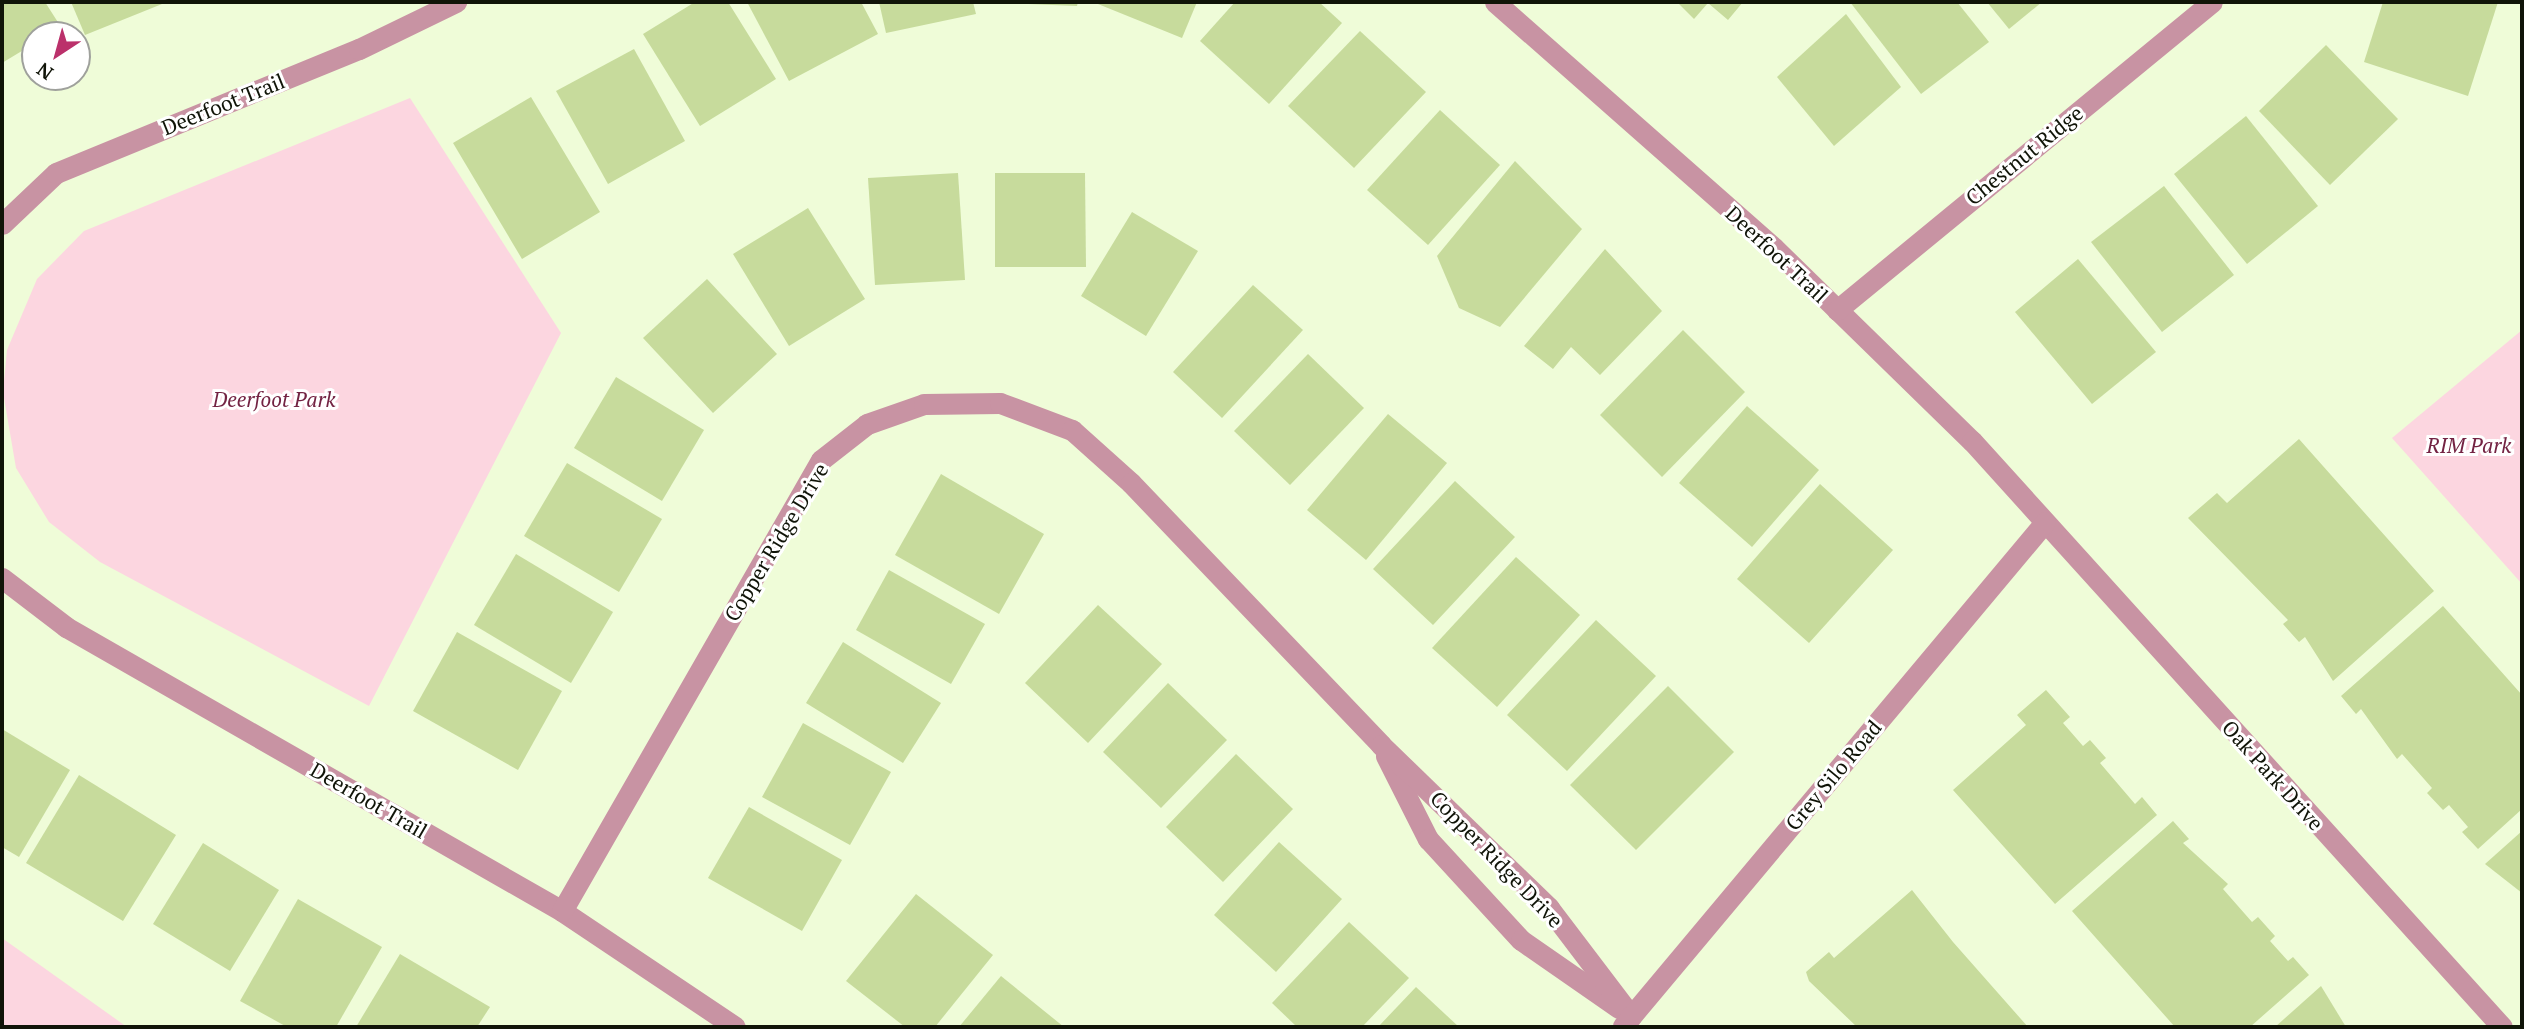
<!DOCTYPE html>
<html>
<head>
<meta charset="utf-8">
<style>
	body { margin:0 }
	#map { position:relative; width:2524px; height:1029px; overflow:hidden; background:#effcd8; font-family:"PT Serif",serif }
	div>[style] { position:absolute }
	.green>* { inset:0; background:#fcd6e0 }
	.building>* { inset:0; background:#c7db9c }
	.street>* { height:21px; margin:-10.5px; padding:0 10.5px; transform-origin:10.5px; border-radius:10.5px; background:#c893a3 }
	span { translate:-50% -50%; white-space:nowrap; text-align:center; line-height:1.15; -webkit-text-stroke:6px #fff; paint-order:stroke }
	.street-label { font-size:21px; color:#101408 }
	.park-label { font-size:21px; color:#732343; font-style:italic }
	.frame { position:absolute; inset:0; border:4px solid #101408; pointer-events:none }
	.north { position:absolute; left:21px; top:21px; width:70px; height:70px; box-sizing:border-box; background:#fff; border:2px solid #9fa19c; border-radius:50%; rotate:216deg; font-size:19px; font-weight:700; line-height:28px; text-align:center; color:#101408 }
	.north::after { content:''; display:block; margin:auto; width:24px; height:32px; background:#bb316b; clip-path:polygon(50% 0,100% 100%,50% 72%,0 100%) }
</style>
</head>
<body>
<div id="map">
	<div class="green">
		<div style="clip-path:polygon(410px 98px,561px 333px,369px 706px,100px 562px,49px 522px,16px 468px,3px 392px,7px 350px,37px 279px,84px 231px)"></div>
		<div style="clip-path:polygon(2522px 330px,2522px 584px,2392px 438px)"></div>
		<div style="clip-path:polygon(2px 938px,127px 1027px,2px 1027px)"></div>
	</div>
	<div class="building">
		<div style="clip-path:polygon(2px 2px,45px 2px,61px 27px,35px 35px,35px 43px,2px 63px)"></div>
		<div style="clip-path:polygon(71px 2px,167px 2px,85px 35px)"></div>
		<div style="clip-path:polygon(695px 2px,728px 2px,776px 79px,700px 126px,643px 34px)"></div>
		<div style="clip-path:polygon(747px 2px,861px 2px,878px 34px,789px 81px)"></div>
		<div style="clip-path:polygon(879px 2px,973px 2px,976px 14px,886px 33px)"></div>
		<div style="clip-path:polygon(1028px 2px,1078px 2px,1077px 6px,1028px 4px)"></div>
		<div style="clip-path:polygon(1093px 2px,1197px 2px,1182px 38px)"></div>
		<div style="clip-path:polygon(1235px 2px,1319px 2px,1342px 23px,1269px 104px,1200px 41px)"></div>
		<div style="clip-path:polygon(1677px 2px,1743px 2px,1728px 20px,1708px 3px,1694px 19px)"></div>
		<div style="clip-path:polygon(1850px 2px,1957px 2px,1989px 42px,1921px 94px)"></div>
		<div style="clip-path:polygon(1987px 2px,2042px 2px,2009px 29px)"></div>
		<div style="clip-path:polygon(2383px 2px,2498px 2px,2468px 96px,2364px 62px)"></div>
		<div style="clip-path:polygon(1846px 14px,1901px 87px,1834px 146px,1777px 77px)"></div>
		<div style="clip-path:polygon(1360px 31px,1426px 92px,1354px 168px,1288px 106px)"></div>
		<div style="clip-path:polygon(2326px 45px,2398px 119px,2330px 185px,2259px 111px)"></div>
		<div style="clip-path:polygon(634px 49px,685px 141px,608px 184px,556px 91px)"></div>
		<div style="clip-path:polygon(531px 97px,600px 212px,522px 259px,453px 143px)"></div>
		<div style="clip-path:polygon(1440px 110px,1500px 165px,1428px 245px,1367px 190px)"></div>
		<div style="clip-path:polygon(2246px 116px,2318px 206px,2247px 264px,2174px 174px)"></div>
		<div style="clip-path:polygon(1515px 161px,1582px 229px,1500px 327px,1459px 308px,1437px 256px)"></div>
		<div style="clip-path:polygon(958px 173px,965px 280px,875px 285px,868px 178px)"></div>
		<div style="clip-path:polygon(995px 173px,1085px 173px,1086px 267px,995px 267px)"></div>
		<div style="clip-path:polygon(2164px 186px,2234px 275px,2162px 332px,2091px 242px)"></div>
		<div style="clip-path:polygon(808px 208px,865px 299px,789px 346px,733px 254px)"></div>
		<div style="clip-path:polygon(1132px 212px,1198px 251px,1146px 336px,1081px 296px)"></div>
		<div style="clip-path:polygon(1605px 249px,1662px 311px,1600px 375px,1571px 347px,1553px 369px,1524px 346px)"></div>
		<div style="clip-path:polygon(2078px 259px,2156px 352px,2092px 404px,2015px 312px)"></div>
		<div style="clip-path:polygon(707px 279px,777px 354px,713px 413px,643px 338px)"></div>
		<div style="clip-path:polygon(1253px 285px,1303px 330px,1222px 418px,1173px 372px)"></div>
		<div style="clip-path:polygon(1683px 330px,1745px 392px,1662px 477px,1600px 415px)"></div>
		<div style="clip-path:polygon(1308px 354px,1364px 408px,1290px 485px,1234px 431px)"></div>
		<div style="clip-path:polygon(616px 377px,704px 430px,662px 501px,574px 448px)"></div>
		<div style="clip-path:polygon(1747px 406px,1819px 470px,1752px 547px,1679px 483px)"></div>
		<div style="clip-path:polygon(1388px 414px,1447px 463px,1366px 560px,1307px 510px)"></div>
		<div style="clip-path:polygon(2299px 439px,2434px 591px,2333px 681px,2305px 637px,2299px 642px,2283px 624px,2288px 620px,2188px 518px,2217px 493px,2227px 503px)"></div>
		<div style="clip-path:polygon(567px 463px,662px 519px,619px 592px,524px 536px)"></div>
		<div style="clip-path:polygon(941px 474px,1044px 534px,999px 614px,895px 555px)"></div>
		<div style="clip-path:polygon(1455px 481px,1515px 537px,1433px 625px,1373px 569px)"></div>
		<div style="clip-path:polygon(1820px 484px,1893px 550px,1809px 643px,1737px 579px)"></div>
		<div style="clip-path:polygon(516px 554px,613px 612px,571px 683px,474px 625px)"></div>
		<div style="clip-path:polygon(1516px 557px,1580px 615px,1497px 707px,1432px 648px)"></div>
		<div style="clip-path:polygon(889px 570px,985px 624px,951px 684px,856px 630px)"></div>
		<div style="clip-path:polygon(1098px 605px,1162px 664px,1088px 743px,1025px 683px)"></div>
		<div style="clip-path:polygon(2443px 606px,2522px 695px,2522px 809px,2478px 849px,2462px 832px,2468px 827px,2449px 805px,2443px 810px,2427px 793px,2432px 788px,2402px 754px,2397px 759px,2361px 709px,2356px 714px,2341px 696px)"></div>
		<div style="clip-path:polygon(1596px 620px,1656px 676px,1567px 771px,1507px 715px)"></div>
		<div style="clip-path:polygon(457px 632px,562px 691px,518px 770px,413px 711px)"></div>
		<div style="clip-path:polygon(843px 642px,941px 703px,903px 763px,806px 703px)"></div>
		<div style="clip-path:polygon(1168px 683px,1227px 740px,1161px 808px,1103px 752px)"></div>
		<div style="clip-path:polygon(1668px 686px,1734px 752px,1636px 850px,1570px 785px)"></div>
		<div style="clip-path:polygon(2046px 690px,2070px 717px,2063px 723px,2083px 746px,2090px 740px,2106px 758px,2100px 763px,2135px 804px,2142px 797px,2157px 815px,2055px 904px,1953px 790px,2026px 725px,2017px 715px)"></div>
		<div style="clip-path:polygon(803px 723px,891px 772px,850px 845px,762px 797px)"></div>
		<div style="clip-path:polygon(2px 729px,70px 770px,19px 857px,2px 847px)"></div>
		<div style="clip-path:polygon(1236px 754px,1293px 809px,1223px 882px,1166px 827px)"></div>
		<div style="clip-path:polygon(79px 775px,176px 835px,123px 921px,26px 863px)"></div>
		<div style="clip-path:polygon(749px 807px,842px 860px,802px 931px,708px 878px)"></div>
		<div style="clip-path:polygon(2173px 821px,2189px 839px,2183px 843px,2228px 884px,2223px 889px,2252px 922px,2258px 917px,2275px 936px,2270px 941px,2288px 961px,2293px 957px,2309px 975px,2250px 1027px,2175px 1027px,2072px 911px)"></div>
		<div style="clip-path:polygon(2522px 831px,2522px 893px,2485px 864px)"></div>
		<div style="clip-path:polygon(1279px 842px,1342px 899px,1276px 972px,1214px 915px)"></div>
		<div style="clip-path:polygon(203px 843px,279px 890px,230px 971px,153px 924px)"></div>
		<div style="clip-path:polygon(1912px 890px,1953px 942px,2028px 1027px,1857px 1027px,1809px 981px,1806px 972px,1829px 952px,1834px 958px)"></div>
		<div style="clip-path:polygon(916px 894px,993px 955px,935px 1027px,905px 1027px,846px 981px)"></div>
		<div style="clip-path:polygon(298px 899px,382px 947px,336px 1027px,287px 1027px,240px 1001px)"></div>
		<div style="clip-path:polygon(1349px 922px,1409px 978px,1362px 1027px,1297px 1027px,1272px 1003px)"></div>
		<div style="clip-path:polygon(400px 954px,490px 1007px,477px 1027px,356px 1027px)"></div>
		<div style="clip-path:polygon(1001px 976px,1064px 1027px,959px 1027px)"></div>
		<div style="clip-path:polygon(2321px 986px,2346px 1027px,2275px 1027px)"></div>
		<div style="clip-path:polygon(1416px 987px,1459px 1027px,1378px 1027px)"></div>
	</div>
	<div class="street">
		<div style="left:1495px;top:2px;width:372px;rotate:41.4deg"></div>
		<div style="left:1774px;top:248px;width:277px;rotate:44.3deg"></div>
		<div style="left:1972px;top:441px;width:790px;rotate:47.87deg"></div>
		<div style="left:2px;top:224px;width:74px;rotate:-43.4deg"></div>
		<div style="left:56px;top:173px;width:327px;rotate:-22.3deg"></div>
		<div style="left:359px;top:49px;width:108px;rotate:-25.9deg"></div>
		<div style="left:1837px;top:310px;width:485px;rotate:-39.4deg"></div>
		<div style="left:2px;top:578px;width:81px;rotate:37.4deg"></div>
		<div style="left:66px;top:627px;width:572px;rotate:29.79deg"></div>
		<div style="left:562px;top:911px;width:208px;rotate:33.8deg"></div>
		<div style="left:1386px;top:756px;width:93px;rotate:63.2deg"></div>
		<div style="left:1428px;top:839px;width:137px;rotate:47.4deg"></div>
		<div style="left:1521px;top:940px;width:119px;rotate:34.8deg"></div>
		<div style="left:562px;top:911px;width:520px;rotate:-60.13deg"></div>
		<div style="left:821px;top:460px;width:58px;rotate:-38deg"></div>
		<div style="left:867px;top:424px;width:60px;rotate:-19.3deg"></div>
		<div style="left:924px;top:404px;width:76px;rotate:-0.8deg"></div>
		<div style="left:1000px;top:403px;width:77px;rotate:20.6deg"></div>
		<div style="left:1072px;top:430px;width:79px;rotate:41.9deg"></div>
		<div style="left:1131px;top:483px;width:362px;rotate:46.3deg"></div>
		<div style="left:1381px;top:745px;width:234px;rotate:44.1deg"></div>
		<div style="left:1549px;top:908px;width:136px;rotate:52.8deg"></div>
		<div style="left:1623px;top:1026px;width:657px;rotate:-50.06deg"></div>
	</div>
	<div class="street-label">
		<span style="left:223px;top:104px;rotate:-22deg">Deerfoot Trail</span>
		<span style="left:2024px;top:155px;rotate:-39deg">Chestnut Ridge</span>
		<span style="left:1777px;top:254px;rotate:43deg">Deerfoot Trail</span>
		<span style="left:776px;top:542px;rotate:-59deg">Copper Ridge Drive</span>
		<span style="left:1833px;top:775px;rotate:-50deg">Grey Silo Road</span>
		<span style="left:2273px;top:775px;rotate:48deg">Oak Park Drive</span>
		<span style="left:369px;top:800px;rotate:30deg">Deerfoot Trail</span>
		<span style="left:1497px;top:859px;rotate:46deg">Copper Ridge Drive</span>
	</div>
	<div class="park-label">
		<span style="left:274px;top:399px">Deerfoot Park</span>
		<span style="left:2469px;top:445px">RIM Park</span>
	</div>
	<div class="frame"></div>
	<div class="north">N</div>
</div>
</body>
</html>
